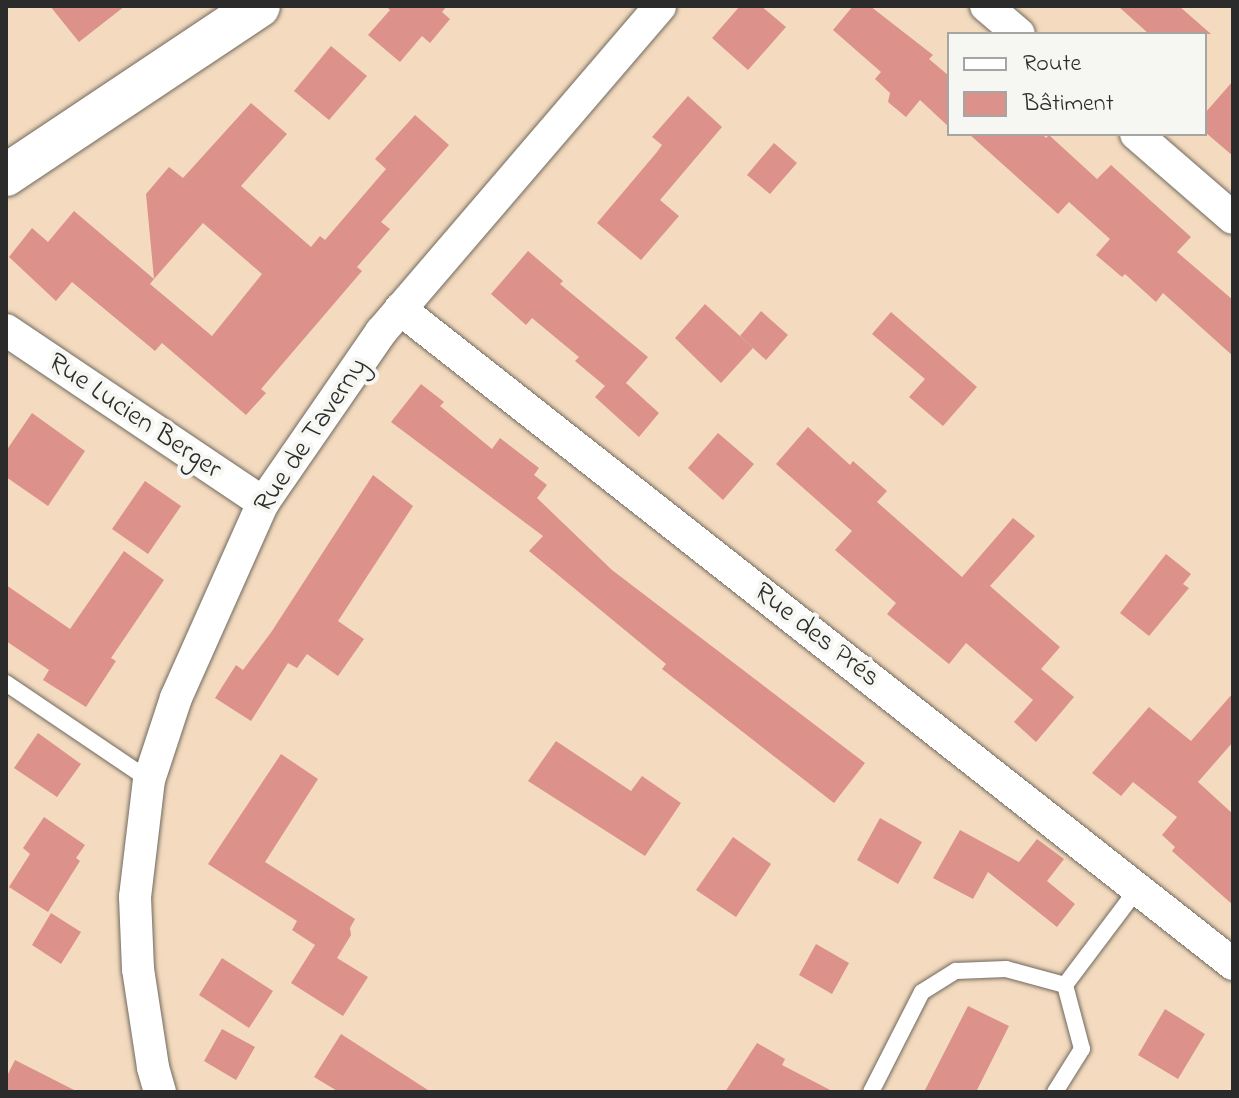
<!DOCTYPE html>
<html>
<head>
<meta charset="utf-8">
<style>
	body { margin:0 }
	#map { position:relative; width:1239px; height:1098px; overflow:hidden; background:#f4dbbf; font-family:"Indie Flower",sans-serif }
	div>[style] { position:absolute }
	.building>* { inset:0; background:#dc918a }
	.roads { filter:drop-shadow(0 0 2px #71695f) drop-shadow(0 0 2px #71695f) }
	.service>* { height:16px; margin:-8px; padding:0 8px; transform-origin:8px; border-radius:8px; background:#fff }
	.minor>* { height:32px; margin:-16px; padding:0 16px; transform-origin:16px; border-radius:16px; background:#fff }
	.tertiary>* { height:42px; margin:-21px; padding:0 21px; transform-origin:21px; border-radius:21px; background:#fff }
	span { translate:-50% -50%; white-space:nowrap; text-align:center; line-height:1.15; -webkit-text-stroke:8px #f6f6f2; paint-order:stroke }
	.street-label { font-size:28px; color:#2b2b2b }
	.frame { position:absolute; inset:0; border:8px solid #2b2b2b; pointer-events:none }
	.legend { position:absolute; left:947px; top:32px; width:260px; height:104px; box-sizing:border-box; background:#f6f6f2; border:2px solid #a5a5a2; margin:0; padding:10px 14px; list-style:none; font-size:24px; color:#2b2b2b }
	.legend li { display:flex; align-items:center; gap:16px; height:40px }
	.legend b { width:40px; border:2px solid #a5a5a2 }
</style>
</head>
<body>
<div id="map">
	<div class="building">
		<div style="clip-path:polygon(50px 6px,125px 6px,79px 42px)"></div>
		<div style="clip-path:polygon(386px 6px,447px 6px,442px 12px,450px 19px,430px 43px,422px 36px,400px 62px,368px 35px,390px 10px)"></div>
		<div style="clip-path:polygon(740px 6px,761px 6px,786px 27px,748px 70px,712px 38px)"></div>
		<div style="clip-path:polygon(853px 6px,870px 6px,933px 55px,929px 59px,949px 76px,949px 127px,920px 100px,906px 117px,888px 102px,890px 93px,875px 79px,881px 72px,833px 30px)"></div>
		<div style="clip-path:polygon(1118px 6px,1179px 6px,1211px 34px,1149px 34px)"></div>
		<div style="clip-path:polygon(331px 46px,367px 76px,329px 120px,294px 91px)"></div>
		<div style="clip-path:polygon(1233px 81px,1233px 156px,1205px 132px,1205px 113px)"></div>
		<div style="clip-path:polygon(688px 96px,722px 127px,660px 200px,679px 216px,641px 260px,597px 223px,657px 152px,662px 145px,652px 137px)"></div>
		<div style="clip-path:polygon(251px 103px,287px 134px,241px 186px,311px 247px,320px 236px,325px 240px,386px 169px,375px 159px,415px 115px,449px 145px,381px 222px,390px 229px,357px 267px,362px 271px,261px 389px,266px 393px,246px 415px,162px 343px,155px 351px,72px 282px,56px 301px,9px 257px,32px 228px,48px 242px,74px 211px,154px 279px,150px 284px,212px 336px,262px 274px,203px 223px,154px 279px,146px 194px,169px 167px,183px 178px)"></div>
		<div style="clip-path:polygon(969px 134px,1042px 134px,1046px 138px,1049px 135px,1097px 179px,1111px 165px,1191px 237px,1177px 252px,1233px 300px,1233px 356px,1163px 293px,1156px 302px,1125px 274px,1122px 277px,1096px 255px,1110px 239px,1069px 202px,1058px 214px)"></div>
		<div style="clip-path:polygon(774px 143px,797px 163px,770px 194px,747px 175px)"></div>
		<div style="clip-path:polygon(528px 251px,563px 281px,560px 284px,648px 357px,626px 383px,659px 413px,639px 437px,595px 397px,605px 386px,575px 361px,579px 357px,532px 318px,526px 325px,491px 294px)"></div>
		<div style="clip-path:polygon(705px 304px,753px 348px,721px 383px,675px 338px)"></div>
		<div style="clip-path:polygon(761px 311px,788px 335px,766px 360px,740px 336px)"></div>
		<div style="clip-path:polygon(891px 312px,977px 387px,943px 426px,909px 397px,925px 379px,872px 334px)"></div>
		<div style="clip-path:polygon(421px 384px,444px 402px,440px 406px,492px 449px,500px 438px,539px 468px,534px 475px,547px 485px,537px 498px,612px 570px,865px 763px,834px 803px,662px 669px,666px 664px,529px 551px,543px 536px,391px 422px)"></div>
		<div style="clip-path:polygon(32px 413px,85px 451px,48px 506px,6px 477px,6px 451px)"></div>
		<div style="clip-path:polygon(808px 427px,850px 465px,853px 461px,887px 491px,877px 502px,962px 577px,1013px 518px,1035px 536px,990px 586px,1060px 647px,1041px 669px,1074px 697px,1036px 742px,1014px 722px,1033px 700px,966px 643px,949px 664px,887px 614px,896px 603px,835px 550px,852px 531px,776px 464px)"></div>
		<div style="clip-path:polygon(718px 433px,754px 464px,723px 500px,688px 468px)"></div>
		<div style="clip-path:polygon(373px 475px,413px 506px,338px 621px,364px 639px,338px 676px,307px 654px,297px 668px,288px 663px,251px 721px,215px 698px,236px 665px,243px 670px,272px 631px)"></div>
		<div style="clip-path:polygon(145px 481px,181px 506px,148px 554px,112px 529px)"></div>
		<div style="clip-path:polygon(124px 551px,164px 580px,111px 658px,116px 661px,86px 707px,43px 680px,49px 670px,6px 641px,6px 585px,70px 629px)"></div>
		<div style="clip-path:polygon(1166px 554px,1191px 574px,1183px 584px,1189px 588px,1149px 636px,1120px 613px)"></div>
		<div style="clip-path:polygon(1233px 693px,1233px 742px,1198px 782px,1233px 814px,1233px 905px,1172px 851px,1175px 847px,1162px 835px,1177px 817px,1133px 782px,1121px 796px,1092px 773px,1149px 707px,1191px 741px)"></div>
		<div style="clip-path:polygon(38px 733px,81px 764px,57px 797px,14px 768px)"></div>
		<div style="clip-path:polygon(556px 741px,631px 791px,642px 776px,681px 803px,645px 856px,528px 781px)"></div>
		<div style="clip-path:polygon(281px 754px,318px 779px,265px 862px,355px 919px,350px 928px,351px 935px,337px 958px,368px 977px,343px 1016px,291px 983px,315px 945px,292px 930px,297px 921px,208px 864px)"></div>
		<div style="clip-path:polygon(44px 817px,85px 845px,76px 858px,80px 861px,48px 912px,9px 887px,30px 854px,23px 848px)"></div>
		<div style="clip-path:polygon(880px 818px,922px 842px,898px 884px,857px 860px)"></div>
		<div style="clip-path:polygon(960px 830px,1019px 862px,1037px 839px,1064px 859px,1047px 881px,1075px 904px,1057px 927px,988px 872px,973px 899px,933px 878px)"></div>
		<div style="clip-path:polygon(733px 837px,771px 864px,736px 917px,696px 890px)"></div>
		<div style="clip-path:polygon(51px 913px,81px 932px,61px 964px,32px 945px)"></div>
		<div style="clip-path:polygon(816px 944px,849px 963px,832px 994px,799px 975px)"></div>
		<div style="clip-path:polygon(222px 958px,273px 991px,249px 1028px,199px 995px)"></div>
		<div style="clip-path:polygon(968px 1006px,1009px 1026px,976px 1092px,924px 1092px)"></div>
		<div style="clip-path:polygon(1165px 1009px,1205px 1034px,1178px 1079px,1138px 1055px)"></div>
		<div style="clip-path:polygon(222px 1029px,255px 1047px,236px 1080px,204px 1061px)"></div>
		<div style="clip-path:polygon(341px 1034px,431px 1092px,339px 1092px,314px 1077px)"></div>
		<div style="clip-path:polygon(757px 1043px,785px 1059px,782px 1065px,834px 1092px,725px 1092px)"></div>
		<div style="clip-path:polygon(15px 1060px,78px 1092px,6px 1092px,6px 1078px)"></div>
	</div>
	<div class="roads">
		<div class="service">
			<div style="left:6px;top:683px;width:173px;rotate:34.1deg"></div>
			<div style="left:1065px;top:985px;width:121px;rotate:-53deg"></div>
			<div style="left:871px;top:1092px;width:112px;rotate:-63deg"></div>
			<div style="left:922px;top:992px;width:40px;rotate:-32deg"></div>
			<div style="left:956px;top:971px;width:50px;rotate:-2.3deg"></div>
			<div style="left:1006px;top:969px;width:61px;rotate:15.2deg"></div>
			<div style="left:1055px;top:1092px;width:51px;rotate:-57.9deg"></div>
			<div style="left:1082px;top:1049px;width:66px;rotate:-104.9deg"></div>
		</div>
		<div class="minor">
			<div style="left:986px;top:6px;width:43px;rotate:40.3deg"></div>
			<div style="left:1136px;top:134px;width:128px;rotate:40.9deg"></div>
			<div style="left:400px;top:309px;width:1060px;rotate:38.18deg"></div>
			<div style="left:6px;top:330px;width:310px;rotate:33.9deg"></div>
			<div style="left:160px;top:1092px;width:26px;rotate:-106deg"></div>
			<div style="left:153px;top:1067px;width:99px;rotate:-98.7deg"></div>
			<div style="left:138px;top:969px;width:72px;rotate:-92.4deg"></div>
			<div style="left:135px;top:897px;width:118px;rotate:-83.2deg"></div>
			<div style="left:149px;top:780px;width:86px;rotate:-71.8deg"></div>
			<div style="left:176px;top:698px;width:214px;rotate:-66deg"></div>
			<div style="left:263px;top:503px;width:208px;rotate:-55.4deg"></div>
			<div style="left:381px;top:332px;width:429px;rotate:-49.4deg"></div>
		</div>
		<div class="tertiary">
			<div style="left:6px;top:175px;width:304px;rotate:-33.7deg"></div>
		</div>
	</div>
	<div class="street-label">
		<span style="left:134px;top:417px;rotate:34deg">Rue Lucien Berger</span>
		<span style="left:312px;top:436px;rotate:-56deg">Rue de Taverny</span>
		<span style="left:816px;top:636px;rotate:38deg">Rue des Prés</span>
	</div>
	<div class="frame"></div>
	<ul class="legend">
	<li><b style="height:10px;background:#fff"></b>Route</li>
	<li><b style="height:22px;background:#dc918a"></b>Bâtiment</li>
	</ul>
</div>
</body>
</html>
